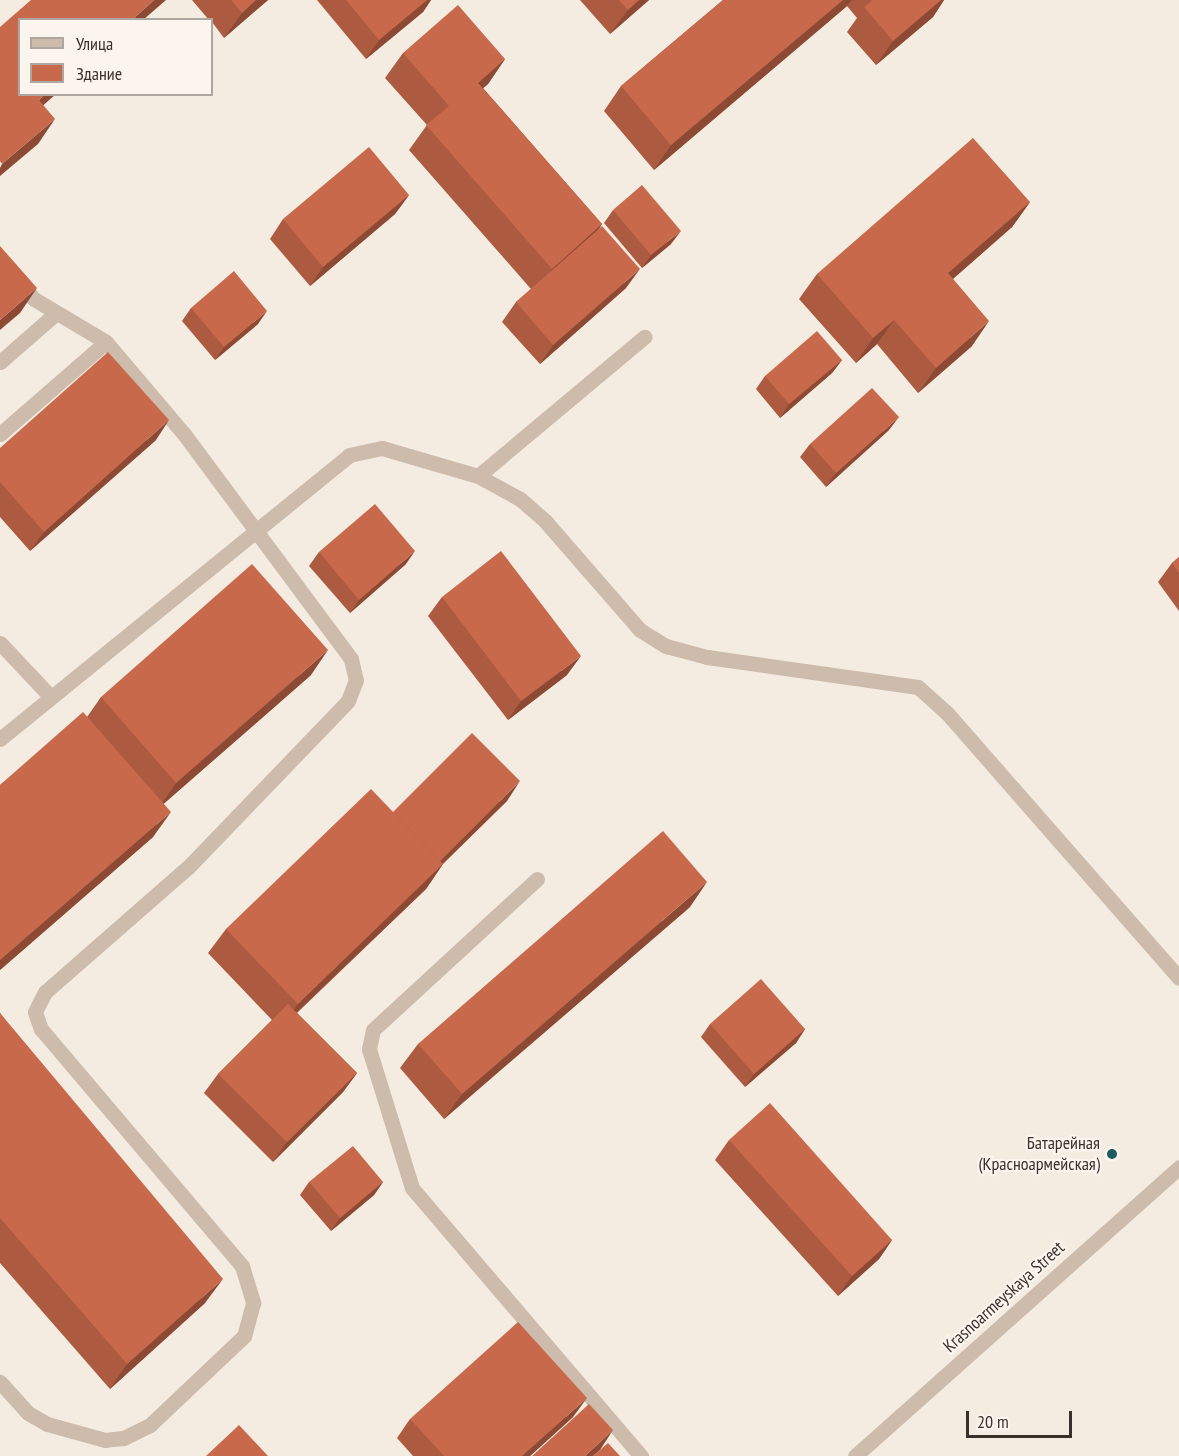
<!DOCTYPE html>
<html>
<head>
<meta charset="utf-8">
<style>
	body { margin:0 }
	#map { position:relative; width:1179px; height:1456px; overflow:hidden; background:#f4ebe1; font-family:"PT Sans Narrow",sans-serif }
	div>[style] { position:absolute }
	.service>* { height:15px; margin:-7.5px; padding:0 7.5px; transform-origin:7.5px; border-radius:7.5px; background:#cdbbac }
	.tertiary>* { height:15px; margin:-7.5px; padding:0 7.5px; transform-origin:7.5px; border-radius:7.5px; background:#cdbbac }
	.wall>* { inset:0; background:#ac5a40 }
	.shaded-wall>* { inset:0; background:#8c4a34 }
	.building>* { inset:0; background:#c8694b }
	.dots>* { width:16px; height:16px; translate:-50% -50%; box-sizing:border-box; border:3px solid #fbf5ee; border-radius:50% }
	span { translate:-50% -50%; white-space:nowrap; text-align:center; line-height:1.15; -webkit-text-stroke:4.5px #fbf5ee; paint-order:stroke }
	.poi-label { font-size:18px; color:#3b302b }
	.right { translate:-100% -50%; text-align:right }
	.street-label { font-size:18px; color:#3b302b }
	.legend { position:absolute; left:18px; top:18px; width:195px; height:78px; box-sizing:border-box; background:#fbf5ee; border:2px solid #aea6a0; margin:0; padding:8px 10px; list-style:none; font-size:18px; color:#3b302b }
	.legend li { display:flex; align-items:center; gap:12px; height:30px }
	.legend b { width:30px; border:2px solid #aea6a0 }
	.scale { position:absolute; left:966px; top:1411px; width:106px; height:27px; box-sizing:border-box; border:3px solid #3b302b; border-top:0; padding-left:8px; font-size:18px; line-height:21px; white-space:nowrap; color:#3b302b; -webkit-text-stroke:4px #fbf5ee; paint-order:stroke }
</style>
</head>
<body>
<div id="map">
	<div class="service">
		<div style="left:0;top:259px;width:52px;rotate:49.6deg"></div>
		<div style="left:34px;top:299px;width:84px;rotate:30.8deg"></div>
		<div style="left:106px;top:342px;width:121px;rotate:49.7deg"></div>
		<div style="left:184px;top:434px;width:280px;rotate:53.4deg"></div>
		<div style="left:351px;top:659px;width:22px;rotate:77deg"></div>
		<div style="left:356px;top:680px;width:22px;rotate:111deg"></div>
		<div style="left:348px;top:701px;width:231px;rotate:133.9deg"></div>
		<div style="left:188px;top:867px;width:190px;rotate:138.8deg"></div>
		<div style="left:45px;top:992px;width:22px;rotate:117deg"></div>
		<div style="left:35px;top:1012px;width:18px;rotate:71deg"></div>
		<div style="left:41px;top:1029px;width:311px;rotate:49.7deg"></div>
		<div style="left:242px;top:1266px;width:39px;rotate:73deg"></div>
		<div style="left:253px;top:1303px;width:34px;rotate:105deg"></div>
		<div style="left:244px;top:1336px;width:129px;rotate:136.6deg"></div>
		<div style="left:150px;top:1425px;width:30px;rotate:154deg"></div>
		<div style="left:123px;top:1438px;width:18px;rotate:174deg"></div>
		<div style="left:105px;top:1440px;width:60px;rotate:-164.6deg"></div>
		<div style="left:47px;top:1424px;width:22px;rotate:-150deg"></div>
		<div style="left:28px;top:1413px;width:42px;rotate:-132.1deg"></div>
		<div style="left:0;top:362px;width:73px;rotate:-41.1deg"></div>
		<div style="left:0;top:434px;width:140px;rotate:-41deg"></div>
		<div style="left:478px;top:476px;width:217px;rotate:-39.9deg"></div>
		<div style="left:0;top:643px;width:73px;rotate:46.7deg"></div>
		<div style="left:0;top:739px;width:450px;rotate:-39.1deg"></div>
		<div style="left:349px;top:455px;width:34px;rotate:-12deg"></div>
		<div style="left:382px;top:448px;width:100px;rotate:16.3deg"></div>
		<div style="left:478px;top:476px;width:48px;rotate:28.7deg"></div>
		<div style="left:520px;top:499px;width:35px;rotate:41deg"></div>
		<div style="left:546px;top:522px;width:143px;rotate:49deg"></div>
		<div style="left:640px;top:630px;width:31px;rotate:32deg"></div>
		<div style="left:666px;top:646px;width:42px;rotate:15deg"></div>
		<div style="left:707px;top:657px;width:213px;rotate:8.1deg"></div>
		<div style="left:918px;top:687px;width:39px;rotate:42deg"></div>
		<div style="left:947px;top:713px;width:352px;rotate:48.8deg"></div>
		<div style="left:537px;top:879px;width:223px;rotate:137.4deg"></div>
		<div style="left:373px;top:1030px;width:19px;rotate:102deg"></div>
		<div style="left:369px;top:1049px;width:145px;rotate:72.8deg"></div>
		<div style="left:412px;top:1188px;width:353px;rotate:49.5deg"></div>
	</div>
	<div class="tertiary">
		<div style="left:855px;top:1456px;width:434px;rotate:-41.7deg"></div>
	</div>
	<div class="wall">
		<div style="clip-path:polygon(192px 0,268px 0,224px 38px,212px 22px,212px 20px,209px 20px)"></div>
		<div style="clip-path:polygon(317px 0,431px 0,423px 12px,366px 59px)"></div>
		<div style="clip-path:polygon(580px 0,649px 0,610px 34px)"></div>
		<div style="clip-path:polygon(723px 0,944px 0,933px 17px,876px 65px,847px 32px,857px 18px,847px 6px,654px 170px,604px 111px,621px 86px)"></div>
		<div style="clip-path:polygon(403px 53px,505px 59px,488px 84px,483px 88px,602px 224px,599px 229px,626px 288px,540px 364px,502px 322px,516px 302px,531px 289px,409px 150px,427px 125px,385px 78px)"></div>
		<div style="clip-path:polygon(409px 195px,395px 214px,310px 286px,270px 239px,283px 219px)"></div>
		<div style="clip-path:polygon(1030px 202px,1012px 227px,953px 279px,972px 346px,918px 393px,877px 344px,856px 363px,799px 299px,817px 274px)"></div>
		<div style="clip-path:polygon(613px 210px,671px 244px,642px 268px,604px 223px)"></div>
		<div style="clip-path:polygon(191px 308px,258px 324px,215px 360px,182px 321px)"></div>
		<div style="clip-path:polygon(842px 360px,832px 373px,780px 418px,756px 389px,765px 376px)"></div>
		<div style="clip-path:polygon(889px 430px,826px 487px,800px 457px,810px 444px)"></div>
		<div style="clip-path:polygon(156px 440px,30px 551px,0 517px,0 448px)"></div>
		<div style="clip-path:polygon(319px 552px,406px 564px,350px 613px,309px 566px)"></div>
		<div style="clip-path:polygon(1179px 557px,1179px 611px,1158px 582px,1172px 563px)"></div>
		<div style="clip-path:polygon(442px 597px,567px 675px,508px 720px,428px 616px)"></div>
		<div style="clip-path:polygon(311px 675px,163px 804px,153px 837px,0 970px,0 785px,87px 717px,101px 697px)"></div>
		<div style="clip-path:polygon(507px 801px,443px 864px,426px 889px,297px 1013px,357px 1073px,343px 1092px,273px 1162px,204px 1093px,218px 1074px,272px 1020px,208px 953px,226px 929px,393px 812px)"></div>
		<div style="clip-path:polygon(690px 907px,444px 1119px,400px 1068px,418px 1044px)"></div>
		<div style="clip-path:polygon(0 1013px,205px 1303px,110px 1389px,0 1263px)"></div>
		<div style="clip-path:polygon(710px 1024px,805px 1029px,796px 1043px,745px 1087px,701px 1037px)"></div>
		<div style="clip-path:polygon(729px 1140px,892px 1240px,879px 1259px,838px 1296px,715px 1160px)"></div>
		<div style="clip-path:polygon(309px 1182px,383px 1182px,374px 1195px,331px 1231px,300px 1195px)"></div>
		<div style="clip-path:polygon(573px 1417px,530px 1456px,413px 1456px,397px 1438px,410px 1419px)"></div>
	</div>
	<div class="shaded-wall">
		<div style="clip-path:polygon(154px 0,166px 0,143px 20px,132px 20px)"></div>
		<div style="clip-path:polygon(256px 0,268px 0,224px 38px,242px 13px)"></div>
		<div style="clip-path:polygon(427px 0,431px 0,423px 12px,366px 59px,379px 40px)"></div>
		<div style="clip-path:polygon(639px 0,649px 0,610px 34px,628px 10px)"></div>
		<div style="clip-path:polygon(843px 0,852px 0,847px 6px,654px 170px,671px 145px)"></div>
		<div style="clip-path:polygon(941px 0,944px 0,933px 17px,876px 65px,893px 41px)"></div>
		<div style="clip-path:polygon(505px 59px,488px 84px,461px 107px,478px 83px)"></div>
		<div style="clip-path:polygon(45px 94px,56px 94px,22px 124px,39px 100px)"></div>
		<div style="clip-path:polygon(55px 119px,38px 144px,0 176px,0 168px,2px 164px)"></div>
		<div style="clip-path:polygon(409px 195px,395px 214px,310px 286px,323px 267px)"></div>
		<div style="clip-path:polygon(1030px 202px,1012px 227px,931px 298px,948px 273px)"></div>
		<div style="clip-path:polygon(602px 224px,585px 249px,535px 293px,552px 269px)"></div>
		<div style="clip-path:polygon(681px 231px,671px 244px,642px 268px,651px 255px)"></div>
		<div style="clip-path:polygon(640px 269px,626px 288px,540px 364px,553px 345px)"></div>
		<div style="clip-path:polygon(37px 288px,20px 313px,0 330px,0 320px)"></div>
		<div style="clip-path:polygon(267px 311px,258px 324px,215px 360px,224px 347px)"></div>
		<div style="clip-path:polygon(894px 320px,877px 344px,856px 363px,873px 338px)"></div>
		<div style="clip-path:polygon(989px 321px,972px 346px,918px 393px,936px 368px)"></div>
		<div style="clip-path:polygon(842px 360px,832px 373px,780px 418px,789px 404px)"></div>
		<div style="clip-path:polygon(899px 417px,889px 430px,826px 487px,836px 473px)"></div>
		<div style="clip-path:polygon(169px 420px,156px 440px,30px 551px,44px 532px)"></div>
		<div style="clip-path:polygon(415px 551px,406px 564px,350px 613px,359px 600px)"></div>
		<div style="clip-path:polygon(328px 650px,311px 675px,159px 808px,176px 783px)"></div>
		<div style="clip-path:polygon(581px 656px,567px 675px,508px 720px,521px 701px)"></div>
		<div style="clip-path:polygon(520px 781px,507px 801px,428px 878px,443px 864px,426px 889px,280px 1028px,298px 1004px)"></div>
		<div style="clip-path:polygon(171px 812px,153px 837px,0 970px,0 960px)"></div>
		<div style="clip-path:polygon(707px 882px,690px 907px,444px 1119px,462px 1094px)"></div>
		<div style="clip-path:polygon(805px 1029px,796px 1043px,745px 1087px,754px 1074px)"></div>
		<div style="clip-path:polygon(357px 1073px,343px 1092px,273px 1162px,287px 1142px)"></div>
		<div style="clip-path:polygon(383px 1182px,374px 1195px,331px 1231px,340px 1218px)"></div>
		<div style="clip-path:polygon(892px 1240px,879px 1259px,838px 1296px,852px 1276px)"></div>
		<div style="clip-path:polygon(223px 1279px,205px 1303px,110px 1389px,127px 1364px)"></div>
		<div style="clip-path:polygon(587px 1398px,573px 1417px,530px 1456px,522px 1456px)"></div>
		<div style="clip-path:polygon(613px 1430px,600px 1450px,593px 1456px,585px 1456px)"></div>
	</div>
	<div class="building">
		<div style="clip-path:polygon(31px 0,154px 0,132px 20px,20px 20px,20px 94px,45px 94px,39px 100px,55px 119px,2px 164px,0 161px,0 27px)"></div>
		<div style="clip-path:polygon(231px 0,256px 0,242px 13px)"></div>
		<div style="clip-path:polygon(346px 0,427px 0,379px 40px)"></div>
		<div style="clip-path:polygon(619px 0,639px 0,628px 10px)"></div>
		<div style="clip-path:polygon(723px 0,843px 0,671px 145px,621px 86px)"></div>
		<div style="clip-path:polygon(873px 0,941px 0,893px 41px,864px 7px)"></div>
		<div style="clip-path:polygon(458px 5px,505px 59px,478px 83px,602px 224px,552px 269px,426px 125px,449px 106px,403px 53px)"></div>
		<div style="clip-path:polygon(973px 138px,1030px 202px,948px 273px,989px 321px,936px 368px,894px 320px,873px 338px,817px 274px)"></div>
		<div style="clip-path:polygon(369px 147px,409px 195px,323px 267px,283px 219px)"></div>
		<div style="clip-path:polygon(642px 185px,681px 231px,651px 255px,613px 210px)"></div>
		<div style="clip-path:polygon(602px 226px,640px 269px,553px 345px,516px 302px)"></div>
		<div style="clip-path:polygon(0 246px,37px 288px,0 320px)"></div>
		<div style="clip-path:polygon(234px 271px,267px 311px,224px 347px,191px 308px)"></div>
		<div style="clip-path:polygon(817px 331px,842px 360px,789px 404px,765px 376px)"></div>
		<div style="clip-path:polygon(108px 352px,169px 420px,44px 532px,0 482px,0 448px)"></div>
		<div style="clip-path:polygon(872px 388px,899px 417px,836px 473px,810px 444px)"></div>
		<div style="clip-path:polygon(375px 504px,415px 551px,359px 600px,319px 552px)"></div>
		<div style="clip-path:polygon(501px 551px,581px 656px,521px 701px,442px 597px)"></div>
		<div style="clip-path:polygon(1179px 557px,1179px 573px,1172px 563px)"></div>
		<div style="clip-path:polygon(252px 564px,328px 650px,176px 783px,101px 697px)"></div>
		<div style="clip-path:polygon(83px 712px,171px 812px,0 960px,0 785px)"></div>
		<div style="clip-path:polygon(472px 733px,520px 781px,440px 861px,393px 812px)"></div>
		<div style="clip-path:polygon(371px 789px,443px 864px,298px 1004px,226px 929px)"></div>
		<div style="clip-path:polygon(663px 831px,707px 882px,462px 1094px,418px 1044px)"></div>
		<div style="clip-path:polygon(761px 979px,805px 1029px,754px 1074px,710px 1024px)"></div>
		<div style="clip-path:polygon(288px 1004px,357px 1073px,287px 1142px,218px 1074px)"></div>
		<div style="clip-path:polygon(0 1013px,223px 1279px,127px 1364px,0 1218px)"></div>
		<div style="clip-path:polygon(770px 1103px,892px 1240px,852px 1276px,729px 1140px)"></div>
		<div style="clip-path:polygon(353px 1146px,383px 1182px,340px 1218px,309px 1182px)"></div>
		<div style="clip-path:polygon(518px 1322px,587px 1398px,522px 1456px,444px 1456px,410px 1419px)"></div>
		<div style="clip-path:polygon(589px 1404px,613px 1430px,585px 1456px,532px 1456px)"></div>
		<div style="clip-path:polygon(239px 1425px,268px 1456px,206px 1456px)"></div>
		<div style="clip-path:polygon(608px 1443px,620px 1456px,593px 1456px)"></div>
	</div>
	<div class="dots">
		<div style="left:1112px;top:1154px;background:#1f5a5e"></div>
	</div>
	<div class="poi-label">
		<span class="right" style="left:1100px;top:1154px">Батарейная<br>(Красноармейская)</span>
	</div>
	<div class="street-label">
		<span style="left:1004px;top:1297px;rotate:-42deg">Krasnoarmeyskaya Street</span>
	</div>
	<ul class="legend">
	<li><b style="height:8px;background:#cdbbac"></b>Улица</li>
	<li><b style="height:16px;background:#c8694b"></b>Здание</li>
	</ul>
	<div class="scale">20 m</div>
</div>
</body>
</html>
